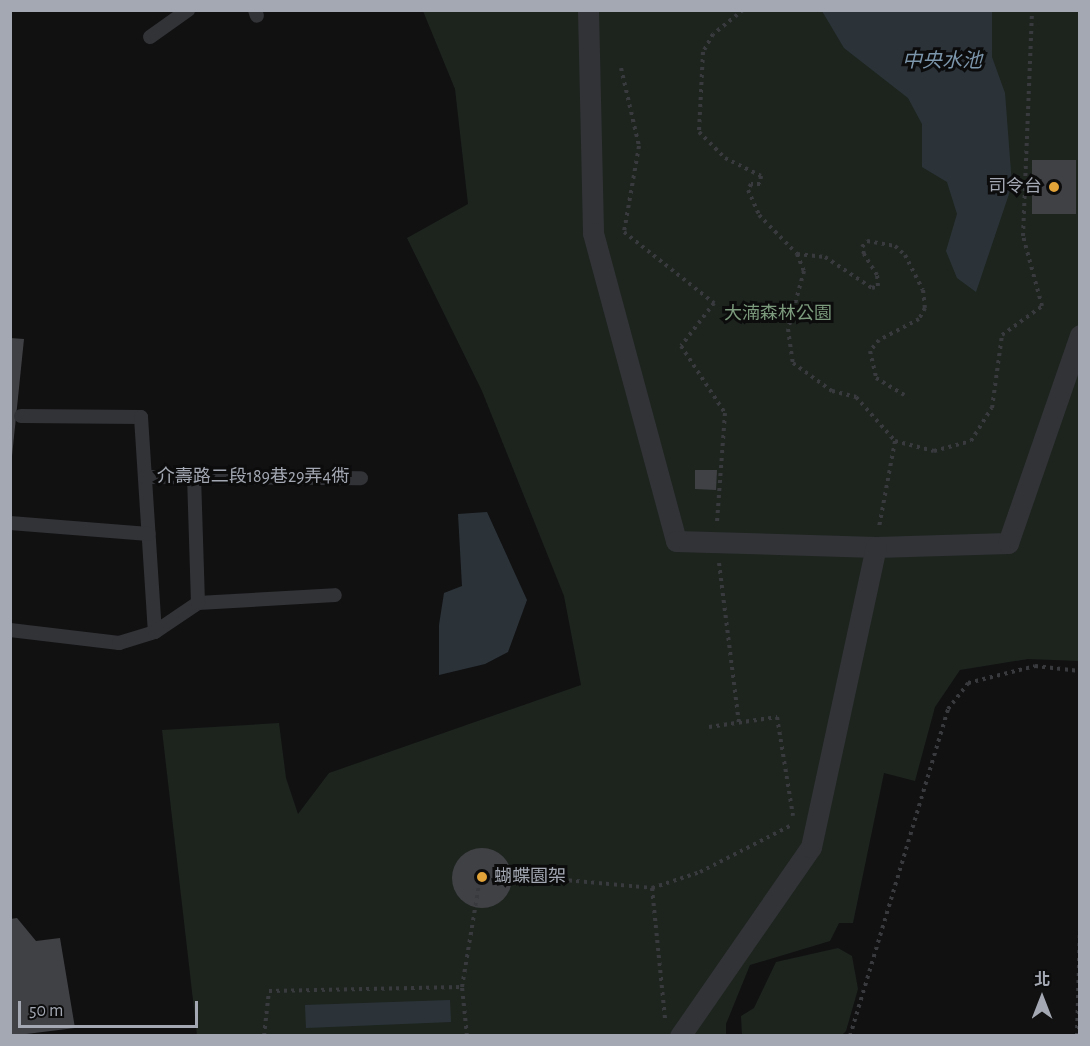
<!DOCTYPE html>
<html>
<head>
<meta charset="utf-8">
<style>
	body { margin:0 }
	#map { position:relative; width:1090px; height:1046px; overflow:hidden; background:#111112; font-family:"Alegreya Sans","Noto Sans TC",sans-serif }
	div>[style] { position:absolute }
	.green>* { inset:0; background:#1d241e }
	.water>* { inset:0; background:#2b3339 }
	.building>* { inset:0; background:#404145 }
	.round { border-radius:50% }
	.path>* { height:4px; margin-top:-2px; transform-origin:0; background:repeating-linear-gradient(90deg,#383a3e 0 3px,transparent 0 7.5px) }
	.service>* { height:14px; margin:-7px; padding:0 7px; transform-origin:7px; border-radius:7px; background:#323337 }
	.pedestrian>* { height:21px; margin:-10.5px; padding:0 10.5px; transform-origin:10.5px; border-radius:10.5px; background:#323337 }
	.dots>* { width:16px; height:16px; translate:-50% -50%; box-sizing:border-box; border:3px solid #0c0c0d; border-radius:50% }
	span { translate:-50% -50%; white-space:nowrap; text-align:center; line-height:1.15; -webkit-text-stroke:6px #0c0c0d; paint-order:stroke }
	.poi-label { font-size:18px; color:#a3a8b2 }
	.right { translate:-100% -50%; text-align:right }
	.left { translate:0 -50%; text-align:left }
	.park-label { font-size:18px; color:#7b9b7c }
	.street-label { font-size:18px; color:#a3a8b2 }
	.water-label { font-size:20px; color:#7c96ab; font-style:italic }
	.frame { position:absolute; inset:0; border:12px solid #a3a8b2; pointer-events:none }
	.north { position:absolute; left:1012px; top:968px; width:60px; height:60px; -webkit-text-stroke:4px #0c0c0d; paint-order:stroke; rotate:0deg; font-size:16px; font-weight:700; line-height:24px; text-align:center; color:#a3a8b2 }
	.north::after { content:''; display:block; margin:auto; width:21px; height:27px; background:#a3a8b2; clip-path:polygon(50% 0,100% 100%,50% 72%,0 100%) }
	.scale { position:absolute; left:18px; top:1001px; width:180px; height:27px; box-sizing:border-box; border:3px solid #a3a8b2; border-top:0; padding-left:8px; font-size:18px; line-height:21px; white-space:nowrap; color:#a3a8b2; -webkit-text-stroke:4px #0c0c0d; paint-order:stroke }
</style>
</head>
<body>
<div id="map">
	<div class="green">
		<div style="clip-path:polygon(423px 11px,1079px 11px,1079px 661px,1028px 659px,960px 670px,935px 707px,915px 781px,884px 773px,853px 923px,839px 923px,830px 941px,750px 965px,726px 1024px,726px 1035px,197px 1035px,162px 730px,279px 723px,286px 778px,298px 814px,329px 773px,581px 685px,564px 596px,482px 391px,407px 238px,468px 204px,455px 89px)"></div>
		<div style="clip-path:polygon(838px 948px,852px 956px,858px 989px,846px 1031px,841px 1036px,742px 1035px,741px 1016px,754px 1008px,776px 962px)"></div>
	</div>
	<div class="water">
		<div style="clip-path:polygon(822px 11px,992px 11px,992px 57px,1005px 93px,1012px 185px,976px 292px,957px 278px,946px 251px,957px 214px,947px 182px,922px 167px,922px 124px,908px 98px,844px 48px)"></div>
		<div style="clip-path:polygon(487px 512px,527px 600px,508px 652px,485px 664px,439px 675px,439px 625px,444px 593px,462px 586px,458px 514px)"></div>
		<div style="clip-path:polygon(450px 1000px,451px 1022px,306px 1028px,305px 1005px)"></div>
	</div>
	<div class="building">
		<div style="clip-path:polygon(1032px 160px,1076px 160px,1076px 214px,1032px 214px)"></div>
		<div style="clip-path:polygon(10px 338px,24px 339px,12px 456px,10px 456px)"></div>
		<div style="clip-path:polygon(695px 470px,717px 470px,716px 490px,695px 489px)"></div>
		<div class="round" style="left:452px;top:848px;width:60px;height:60px"></div>
		<div style="clip-path:polygon(17px 918px,36px 941px,60px 938px,75px 1028px,10px 1036px,10px 919px)"></div>
	</div>
	<div class="path">
		<div style="left:743px;top:10px;width:38px;rotate:141deg"></div>
		<div style="left:713px;top:34px;width:21px;rotate:119deg"></div>
		<div style="left:703px;top:52px;width:80px;rotate:92.9deg"></div>
		<div style="left:699px;top:132px;width:37px;rotate:45deg"></div>
		<div style="left:725px;top:158px;width:40px;rotate:26.6deg"></div>
		<div style="left:761px;top:176px;width:8px;rotate:97deg"></div>
		<div style="left:760px;top:184px;width:9px;rotate:180deg"></div>
		<div style="left:751px;top:184px;width:7px;rotate:117deg"></div>
		<div style="left:748px;top:190px;width:27px;rotate:66deg"></div>
		<div style="left:759px;top:215px;width:54px;rotate:45.7deg"></div>
		<div style="left:797px;top:254px;width:18px;rotate:68deg"></div>
		<div style="left:804px;top:271px;width:60px;rotate:105.4deg"></div>
		<div style="left:788px;top:329px;width:34px;rotate:82deg"></div>
		<div style="left:793px;top:363px;width:48px;rotate:35.7deg"></div>
		<div style="left:832px;top:391px;width:25px;rotate:14deg"></div>
		<div style="left:856px;top:397px;width:59px;rotate:48.4deg"></div>
		<div style="left:895px;top:441px;width:87px;rotate:100.5deg"></div>
		<div style="left:621px;top:68px;width:80px;rotate:77deg"></div>
		<div style="left:639px;top:146px;width:87px;rotate:99.9deg"></div>
		<div style="left:624px;top:232px;width:115px;rotate:38.3deg"></div>
		<div style="left:714px;top:303px;width:54px;rotate:127.5deg"></div>
		<div style="left:681px;top:346px;width:80px;rotate:56.7deg"></div>
		<div style="left:725px;top:413px;width:109px;rotate:94.2deg"></div>
		<div style="left:797px;top:254px;width:28px;rotate:6deg"></div>
		<div style="left:825px;top:257px;width:56px;rotate:33.4deg"></div>
		<div style="left:872px;top:288px;width:6px;rotate:-18deg"></div>
		<div style="left:878px;top:286px;width:11px;rotate:-95deg"></div>
		<div style="left:877px;top:275px;width:25px;rotate:-122deg"></div>
		<div style="left:864px;top:254px;width:7px;rotate:-106deg"></div>
		<div style="left:862px;top:247px;width:8px;rotate:-50deg"></div>
		<div style="left:867px;top:241px;width:28px;rotate:10deg"></div>
		<div style="left:895px;top:246px;width:13px;rotate:42deg"></div>
		<div style="left:905px;top:255px;width:39px;rotate:63deg"></div>
		<div style="left:923px;top:290px;width:18px;rotate:84deg"></div>
		<div style="left:925px;top:308px;width:13px;rotate:119deg"></div>
		<div style="left:919px;top:319px;width:45px;rotate:152.3deg"></div>
		<div style="left:879px;top:340px;width:14px;rotate:129deg"></div>
		<div style="left:870px;top:351px;width:28px;rotate:77deg"></div>
		<div style="left:876px;top:378px;width:33px;rotate:31deg"></div>
		<div style="left:895px;top:441px;width:40px;rotate:14.4deg"></div>
		<div style="left:934px;top:451px;width:38px;rotate:-15deg"></div>
		<div style="left:971px;top:441px;width:39px;rotate:-58deg"></div>
		<div style="left:992px;top:408px;width:74px;rotate:-82.2deg"></div>
		<div style="left:1002px;top:335px;width:49px;rotate:-35.9deg"></div>
		<div style="left:1042px;top:306px;width:73px;rotate:-105.2deg"></div>
		<div style="left:1023px;top:236px;width:226px;rotate:-87.7deg"></div>
		<div style="left:719px;top:563px;width:161px;rotate:82.9deg"></div>
		<div style="left:709px;top:727px;width:69px;rotate:-8.4deg"></div>
		<div style="left:777px;top:717px;width:100px;rotate:80.8deg"></div>
		<div style="left:652px;top:888px;width:132px;rotate:84.3deg"></div>
		<div style="left:264px;top:1036px;width:45px;rotate:-83.7deg"></div>
		<div style="left:269px;top:991px;width:193px;rotate:-1.2deg"></div>
		<div style="left:467px;top:1036px;width:49px;rotate:-95.8deg"></div>
		<div style="left:462px;top:987px;width:110px;rotate:-80.6deg"></div>
		<div style="left:480px;top:878px;width:74px;rotate:0.8deg"></div>
		<div style="left:554px;top:879px;width:98px;rotate:5.2deg"></div>
		<div style="left:652px;top:888px;width:51px;rotate:-18.4deg"></div>
		<div style="left:700px;top:872px;width:103px;rotate:-27.1deg"></div>
		<div style="left:850px;top:1036px;width:341px;rotate:-73.3deg"></div>
		<div style="left:948px;top:709px;width:33px;rotate:-52deg"></div>
		<div style="left:968px;top:683px;width:69px;rotate:-14.2deg"></div>
		<div style="left:1035px;top:666px;width:45px;rotate:6.3deg"></div>
		<div style="left:1077px;top:1036px;width:107px;rotate:-88.4deg"></div>
	</div>
	<div class="service">
		<div style="left:255px;top:10px;width:6px;rotate:72deg"></div>
		<div style="left:150px;top:37px;width:47px;rotate:-35.4deg"></div>
		<div style="left:21px;top:416px;width:120px;rotate:0.5deg"></div>
		<div style="left:141px;top:417px;width:215px;rotate:86.3deg"></div>
		<div style="left:145px;top:477px;width:216px;rotate:0.3deg"></div>
		<div style="left:10px;top:523px;width:139px;rotate:4.5deg"></div>
		<div style="left:198px;top:603px;width:137px;rotate:-3.3deg"></div>
		<div style="left:10px;top:630px;width:110px;rotate:6.8deg"></div>
		<div style="left:119px;top:643px;width:38px;rotate:-17deg"></div>
		<div style="left:155px;top:632px;width:52px;rotate:-34deg"></div>
		<div style="left:198px;top:603px;width:126px;rotate:-91.8deg"></div>
	</div>
	<div class="pedestrian">
		<div style="left:588px;top:10px;width:223px;rotate:88.7deg"></div>
		<div style="left:593px;top:233px;width:319px;rotate:74.9deg"></div>
		<div style="left:676px;top:541px;width:200px;rotate:1.7deg"></div>
		<div style="left:876px;top:547px;width:132px;rotate:-1.7deg"></div>
		<div style="left:1008px;top:543px;width:220px;rotate:-70.9deg"></div>
		<div style="left:680px;top:1036px;width:230px;rotate:-55.3deg"></div>
		<div style="left:811px;top:847px;width:307px;rotate:-77.8deg"></div>
	</div>
	<div class="dots">
		<div style="left:1054px;top:187px;background:#e2a338"></div>
		<div style="left:482px;top:877px;background:#e2a338"></div>
	</div>
	<div class="poi-label">
		<span class="right" style="left:1042px;top:187px">司令台</span>
		<span class="left" style="left:494px;top:877px">蝴蝶園架</span>
	</div>
	<div class="park-label">
		<span style="left:778px;top:314px">大湳森林公園</span>
	</div>
	<div class="street-label">
		<span style="left:253px;top:477px">介壽路二段189巷29弄4衖</span>
	</div>
	<div class="water-label">
		<span style="left:942px;top:61px">中央水池</span>
	</div>
	<div class="frame"></div>
	<div class="north">北</div>
	<div class="scale">50 m</div>
</div>
</body>
</html>
